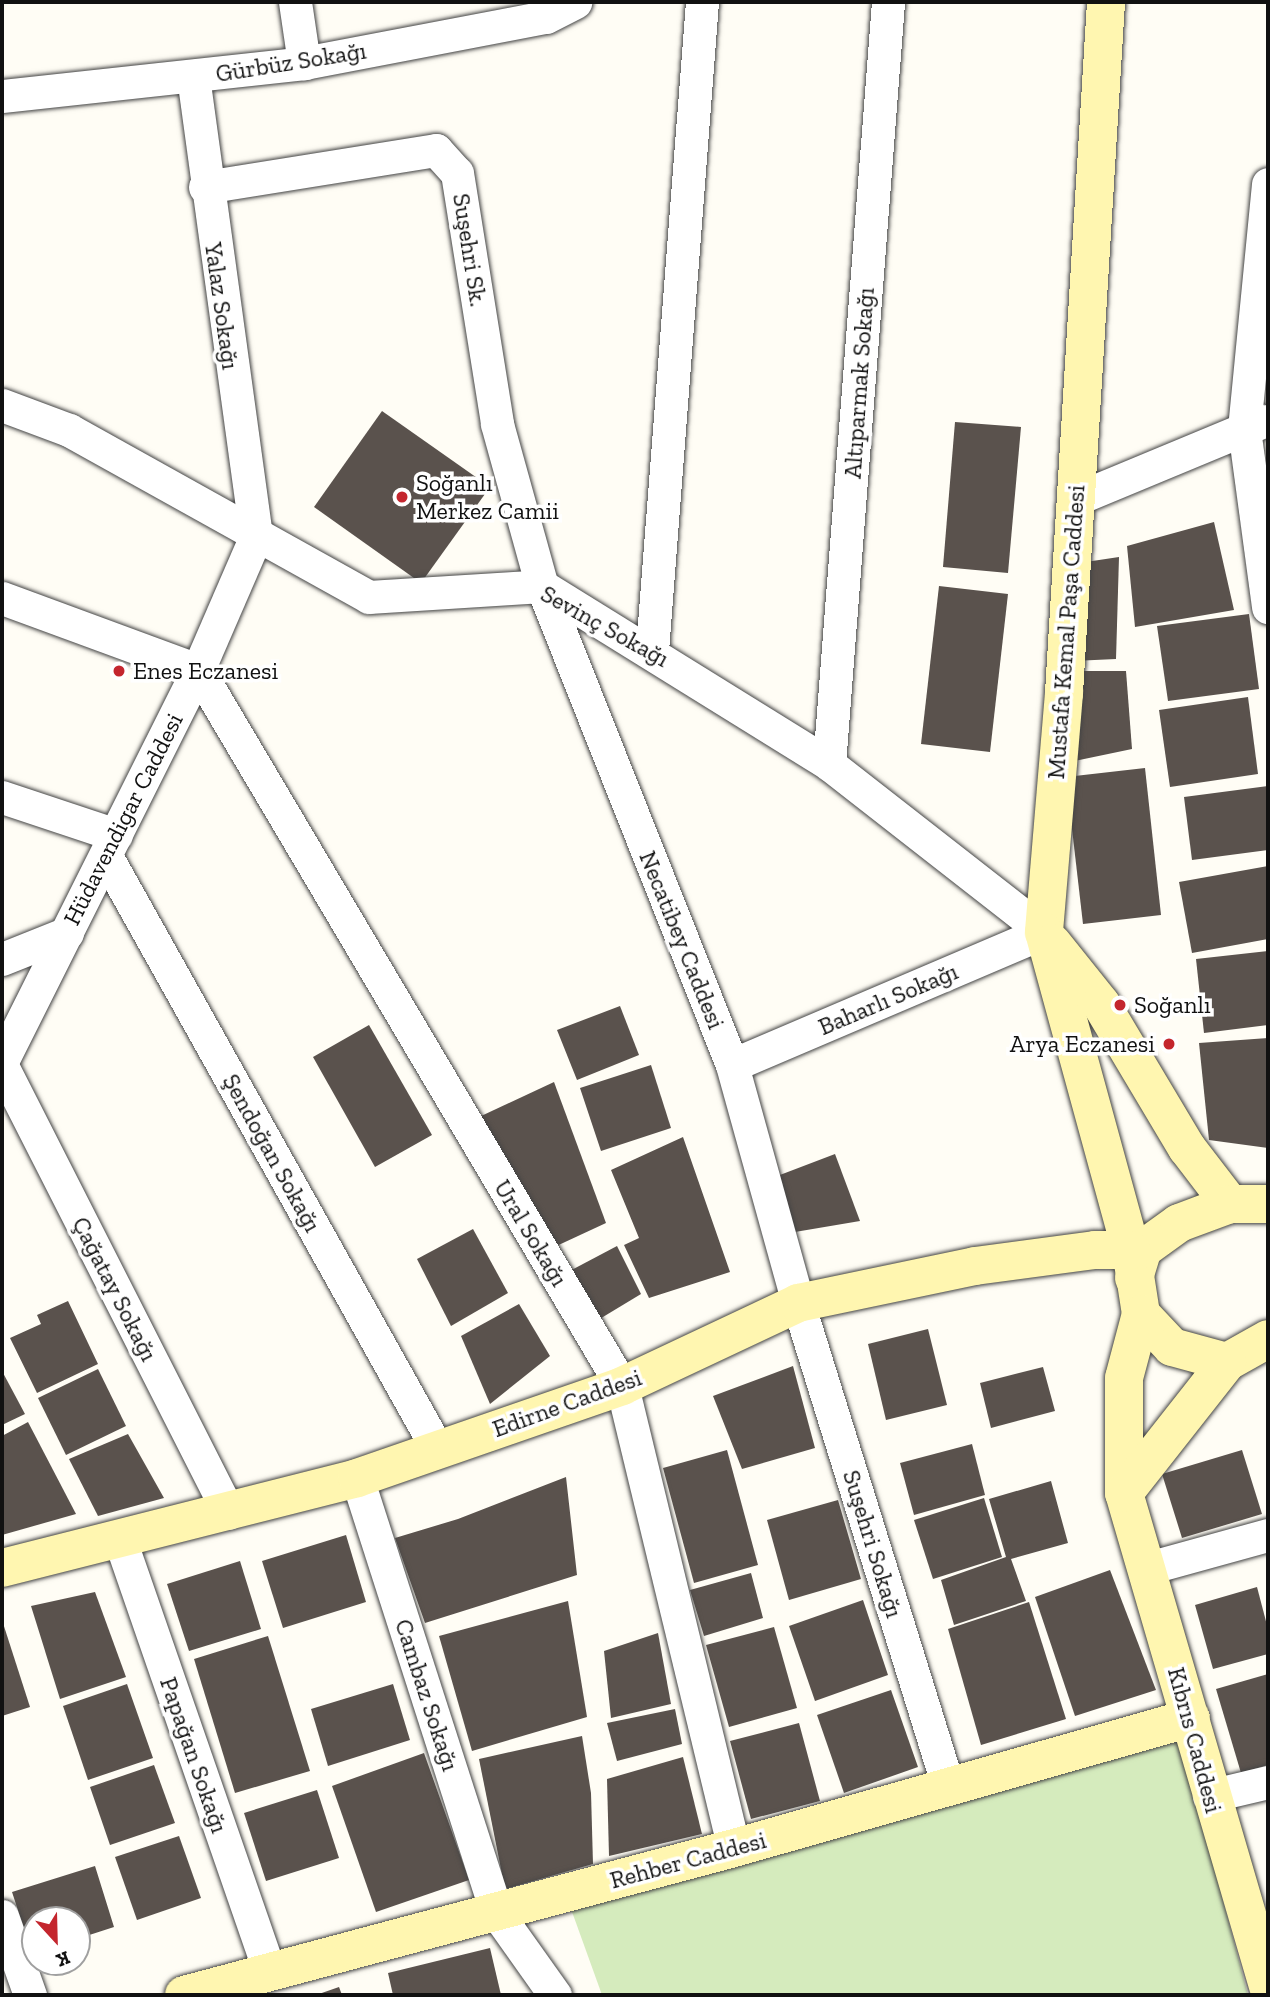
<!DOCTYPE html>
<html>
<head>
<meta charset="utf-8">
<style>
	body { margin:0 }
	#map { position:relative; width:1270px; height:1997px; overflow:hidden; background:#fffdf5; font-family:"Zilla Slab",serif }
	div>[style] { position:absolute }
	.green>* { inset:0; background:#d5ebbd }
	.building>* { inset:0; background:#5a524d }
	.roads { filter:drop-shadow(0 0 2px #444) drop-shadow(0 0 2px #444) }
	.street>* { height:33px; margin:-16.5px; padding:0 16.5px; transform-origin:16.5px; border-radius:16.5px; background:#fff }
	.secondary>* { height:38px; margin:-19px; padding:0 19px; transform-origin:19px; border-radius:19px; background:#fff6b0 }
	.dots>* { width:19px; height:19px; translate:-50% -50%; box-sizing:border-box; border:4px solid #fff; border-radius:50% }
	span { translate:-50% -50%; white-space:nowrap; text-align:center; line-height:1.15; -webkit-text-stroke:7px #fff; paint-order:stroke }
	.street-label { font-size:24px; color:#111 }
	.poi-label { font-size:24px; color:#111 }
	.left { translate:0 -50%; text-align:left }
	.right { translate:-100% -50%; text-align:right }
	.frame { position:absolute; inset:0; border:4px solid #111; pointer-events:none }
	.north { position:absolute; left:21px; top:1906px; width:70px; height:70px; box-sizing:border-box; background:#fff; border:2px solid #a0a0a0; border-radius:50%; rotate:158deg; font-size:19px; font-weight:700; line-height:28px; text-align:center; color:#111 }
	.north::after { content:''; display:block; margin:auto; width:24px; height:32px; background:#c4262e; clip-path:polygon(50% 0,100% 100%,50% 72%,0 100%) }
</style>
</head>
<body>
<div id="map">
	<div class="green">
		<div style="clip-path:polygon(1180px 1738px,1248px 1995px,602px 1995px,571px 1909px)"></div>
	</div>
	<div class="building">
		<div style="clip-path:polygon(382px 411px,490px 487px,421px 583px,314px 507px)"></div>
		<div style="clip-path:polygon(955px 422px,1021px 427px,1008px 573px,943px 567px)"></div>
		<div style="clip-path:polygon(1214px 522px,1234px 610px,1135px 627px,1127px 546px)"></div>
		<div style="clip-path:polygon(1119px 557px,1116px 659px,1073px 661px,1079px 563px)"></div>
		<div style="clip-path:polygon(939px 586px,1008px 594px,990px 752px,921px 744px)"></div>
		<div style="clip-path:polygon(1249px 614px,1259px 689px,1168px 701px,1157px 626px)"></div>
		<div style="clip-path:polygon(1071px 671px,1126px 671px,1132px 749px,1065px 763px)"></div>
		<div style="clip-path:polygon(1248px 697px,1258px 774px,1170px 787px,1159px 710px)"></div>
		<div style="clip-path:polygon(1145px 768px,1161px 915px,1083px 924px,1066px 777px)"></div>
		<div style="clip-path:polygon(1268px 786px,1268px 850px,1192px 860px,1184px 797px)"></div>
		<div style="clip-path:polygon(1268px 866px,1268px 939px,1192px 953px,1179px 882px)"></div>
		<div style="clip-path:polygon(1268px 951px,1268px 1025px,1204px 1033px,1196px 959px)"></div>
		<div style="clip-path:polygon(620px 1006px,639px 1055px,577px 1080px,557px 1030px)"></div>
		<div style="clip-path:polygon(369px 1025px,432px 1135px,375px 1167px,313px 1057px)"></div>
		<div style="clip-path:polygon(1268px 1038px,1268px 1148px,1209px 1140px,1199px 1043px)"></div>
		<div style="clip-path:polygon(651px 1065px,671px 1128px,601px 1151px,580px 1088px)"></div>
		<div style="clip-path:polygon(554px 1082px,606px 1223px,550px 1249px,479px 1117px)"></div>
		<div style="clip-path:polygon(683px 1137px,730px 1272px,649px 1298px,624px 1245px,639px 1238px,611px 1170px)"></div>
		<div style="clip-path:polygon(835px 1154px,860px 1221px,789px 1233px,772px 1178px)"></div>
		<div style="clip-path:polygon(473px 1229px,508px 1293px,451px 1326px,417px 1259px)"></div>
		<div style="clip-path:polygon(617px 1246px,641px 1294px,593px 1323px,564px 1274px)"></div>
		<div style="clip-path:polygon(68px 1301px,98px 1364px,37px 1393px,10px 1338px,41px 1324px,37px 1315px)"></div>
		<div style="clip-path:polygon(519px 1304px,550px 1356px,490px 1404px,461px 1336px)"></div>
		<div style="clip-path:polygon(928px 1329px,947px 1405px,886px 1420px,868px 1344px)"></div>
		<div style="clip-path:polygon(793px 1366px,815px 1448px,742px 1469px,713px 1396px)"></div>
		<div style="clip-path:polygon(1043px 1367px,1055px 1411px,991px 1428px,980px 1383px)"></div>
		<div style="clip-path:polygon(98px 1369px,126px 1426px,66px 1455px,38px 1398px)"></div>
		<div style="clip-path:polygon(2px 1371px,25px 1414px,2px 1425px)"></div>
		<div style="clip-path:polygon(28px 1422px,76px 1514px,2px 1535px,2px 1436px)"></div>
		<div style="clip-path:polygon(128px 1434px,164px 1498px,98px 1516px,69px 1459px)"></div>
		<div style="clip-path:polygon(972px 1444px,985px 1495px,914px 1515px,900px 1463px)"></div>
		<div style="clip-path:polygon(727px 1450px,758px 1565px,694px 1583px,663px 1468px)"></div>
		<div style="clip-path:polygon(1242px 1450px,1262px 1514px,1182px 1538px,1162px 1474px)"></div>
		<div style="clip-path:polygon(566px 1477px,577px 1575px,425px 1623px,395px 1538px,458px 1519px)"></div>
		<div style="clip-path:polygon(1051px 1481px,1068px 1543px,1011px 1559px,1026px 1601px,954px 1625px,941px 1580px,1006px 1557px,989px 1499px)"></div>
		<div style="clip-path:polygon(984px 1498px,1002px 1557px,933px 1579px,914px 1520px)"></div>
		<div style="clip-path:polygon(838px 1500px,861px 1579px,789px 1600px,767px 1520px)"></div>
		<div style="clip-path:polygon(346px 1535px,366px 1602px,283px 1628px,262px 1561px)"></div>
		<div style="clip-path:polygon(240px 1561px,261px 1629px,189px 1651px,167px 1584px)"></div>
		<div style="clip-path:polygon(1110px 1570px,1156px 1690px,1075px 1716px,1035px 1597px)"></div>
		<div style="clip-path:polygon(751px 1573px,763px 1618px,704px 1636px,690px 1590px)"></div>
		<div style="clip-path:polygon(1257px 1587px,1268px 1629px,1268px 1654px,1213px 1669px,1195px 1605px)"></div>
		<div style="clip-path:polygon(95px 1592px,126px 1677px,60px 1699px,31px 1606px)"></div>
		<div style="clip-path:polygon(863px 1600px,888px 1675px,815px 1701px,789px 1626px)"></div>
		<div style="clip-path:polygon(568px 1601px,587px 1717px,472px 1751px,439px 1636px)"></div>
		<div style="clip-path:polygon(1029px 1602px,1066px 1719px,981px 1745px,948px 1629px)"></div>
		<div style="clip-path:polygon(2px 1620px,30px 1707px,2px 1716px)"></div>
		<div style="clip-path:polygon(774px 1627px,797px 1708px,729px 1727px,706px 1645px)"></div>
		<div style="clip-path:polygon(658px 1633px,671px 1704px,611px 1718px,604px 1651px)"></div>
		<div style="clip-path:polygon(268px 1636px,310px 1771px,235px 1793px,194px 1659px)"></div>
		<div style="clip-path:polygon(1268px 1674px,1268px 1765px,1241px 1773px,1216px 1689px)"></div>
		<div style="clip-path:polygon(127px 1684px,153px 1758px,88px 1780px,63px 1706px)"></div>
		<div style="clip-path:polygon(393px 1684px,410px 1740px,328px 1766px,311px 1709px)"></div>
		<div style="clip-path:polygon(891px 1690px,918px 1767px,844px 1793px,817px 1715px)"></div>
		<div style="clip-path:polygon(675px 1709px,682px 1744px,617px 1761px,607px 1723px)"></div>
		<div style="clip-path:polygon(799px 1723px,820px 1801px,751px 1819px,730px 1741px)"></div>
		<div style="clip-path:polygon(582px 1736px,591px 1793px,593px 1864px,505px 1889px,479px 1759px)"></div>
		<div style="clip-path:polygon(424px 1753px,469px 1880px,376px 1912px,332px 1786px)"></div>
		<div style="clip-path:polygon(683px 1757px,702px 1834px,609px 1856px,607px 1779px)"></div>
		<div style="clip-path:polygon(154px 1765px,175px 1823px,110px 1845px,90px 1787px)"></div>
		<div style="clip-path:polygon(317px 1790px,339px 1858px,266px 1881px,244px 1813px)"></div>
		<div style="clip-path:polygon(179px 1836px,201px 1898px,137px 1920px,115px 1857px)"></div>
		<div style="clip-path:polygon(95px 1866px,114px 1927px,77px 1939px,77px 1920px,35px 1920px,32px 1953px,12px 1892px)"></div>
		<div style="clip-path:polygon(490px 1948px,501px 1995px,393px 1995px,388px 1973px)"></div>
		<div style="clip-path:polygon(339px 1987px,342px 1995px,316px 1995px)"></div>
	</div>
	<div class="roads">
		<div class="street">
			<div style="left:295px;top:2px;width:62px;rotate:81.6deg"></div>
			<div style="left:193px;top:76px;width:464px;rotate:82.2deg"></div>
			<div style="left:2px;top:96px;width:304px;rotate:-6.2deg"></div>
			<div style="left:304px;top:63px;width:246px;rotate:-10.8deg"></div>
			<div style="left:546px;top:17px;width:33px;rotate:-27deg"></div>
			<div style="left:1268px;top:184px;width:246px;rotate:95.6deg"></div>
			<div style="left:1244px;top:429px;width:180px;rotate:82.3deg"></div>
			<div style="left:205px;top:187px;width:234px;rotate:-9.1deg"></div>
			<div style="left:436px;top:150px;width:31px;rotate:48deg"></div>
			<div style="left:457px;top:173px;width:254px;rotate:80.9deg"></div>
			<div style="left:497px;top:424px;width:168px;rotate:74.5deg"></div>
			<div style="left:542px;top:586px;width:515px;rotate:68.36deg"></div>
			<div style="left:732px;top:1065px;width:247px;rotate:74.5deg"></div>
			<div style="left:798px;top:1303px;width:506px;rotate:72.75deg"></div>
			<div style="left:2px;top:405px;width:72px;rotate:20.5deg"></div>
			<div style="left:69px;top:430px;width:343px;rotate:29.1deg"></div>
			<div style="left:369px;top:597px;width:173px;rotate:-3.6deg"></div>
			<div style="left:542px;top:586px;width:338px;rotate:31.8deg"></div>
			<div style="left:829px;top:764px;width:273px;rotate:38deg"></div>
			<div style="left:1044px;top:932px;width:339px;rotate:156.9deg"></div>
			<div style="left:1076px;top:499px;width:203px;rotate:-22.6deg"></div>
			<div style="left:2px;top:598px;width:209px;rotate:20.2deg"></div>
			<div style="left:198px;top:670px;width:832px;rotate:59.37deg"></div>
			<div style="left:622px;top:1386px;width:475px;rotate:76.4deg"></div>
			<div style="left:652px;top:650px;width:650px;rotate:-85.59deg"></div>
			<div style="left:829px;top:764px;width:764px;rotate:-85.57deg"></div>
			<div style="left:2px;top:797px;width:120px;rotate:18.4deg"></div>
			<div style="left:106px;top:856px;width:680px;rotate:60.8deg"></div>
			<div style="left:2px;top:959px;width:70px;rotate:-21.8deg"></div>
			<div style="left:2px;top:1061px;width:437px;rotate:-63.4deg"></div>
			<div style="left:198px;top:670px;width:146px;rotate:-66.6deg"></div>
			<div style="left:2px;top:1066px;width:501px;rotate:63.08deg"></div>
			<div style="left:357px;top:1478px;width:456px;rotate:72.2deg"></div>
			<div style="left:496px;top:1912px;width:102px;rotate:54.6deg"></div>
			<div style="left:119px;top:1537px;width:461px;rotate:70.9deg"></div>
			<div style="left:1148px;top:1568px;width:124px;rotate:-15.4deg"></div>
			<div style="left:1209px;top:1796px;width:61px;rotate:-13.3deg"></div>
			<div style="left:2px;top:1916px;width:84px;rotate:70.5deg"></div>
		</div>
		<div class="secondary">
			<div style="left:1106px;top:2px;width:692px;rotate:93.48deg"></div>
			<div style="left:1064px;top:693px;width:240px;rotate:94.8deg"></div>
			<div style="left:1044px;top:932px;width:330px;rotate:74.7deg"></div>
			<div style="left:1131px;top:1250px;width:65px;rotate:81.1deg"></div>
			<div style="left:1141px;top:1314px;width:45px;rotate:46.8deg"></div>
			<div style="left:1172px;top:1347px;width:57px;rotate:15.3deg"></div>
			<div style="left:1227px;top:1362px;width:47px;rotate:-29.3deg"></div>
			<div style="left:1052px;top:943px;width:78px;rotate:51.2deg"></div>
			<div style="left:1101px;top:1004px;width:168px;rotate:59.2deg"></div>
			<div style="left:1187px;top:1148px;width:71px;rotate:52.5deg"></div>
			<div style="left:1134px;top:1278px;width:30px;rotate:-73deg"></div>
			<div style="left:1143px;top:1249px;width:44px;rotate:-35.8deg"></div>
			<div style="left:1179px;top:1223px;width:54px;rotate:-20.4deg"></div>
			<div style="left:1230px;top:1204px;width:38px"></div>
			<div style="left:1141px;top:1314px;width:66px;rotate:104.9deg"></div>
			<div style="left:1124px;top:1378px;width:115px;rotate:90deg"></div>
			<div style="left:1124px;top:1493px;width:514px;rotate:73.72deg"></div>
			<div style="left:1124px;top:1493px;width:167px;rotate:-51.8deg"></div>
			<div style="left:2px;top:1568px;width:366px;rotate:-14.2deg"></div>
			<div style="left:357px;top:1478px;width:281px;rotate:-19.1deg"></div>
			<div style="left:622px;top:1386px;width:195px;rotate:-25.2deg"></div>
			<div style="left:798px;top:1303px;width:181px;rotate:-11.8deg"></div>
			<div style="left:975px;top:1266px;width:121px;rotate:-7.6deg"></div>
			<div style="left:1095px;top:1250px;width:36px"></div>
			<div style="left:184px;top:1995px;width:569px;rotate:-14.96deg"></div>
			<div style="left:734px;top:1848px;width:475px;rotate:-15.9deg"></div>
		</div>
	</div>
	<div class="dots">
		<div style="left:402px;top:497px;background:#c4262e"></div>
		<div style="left:119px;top:671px;background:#c4262e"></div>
		<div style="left:1120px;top:1005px;background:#c4262e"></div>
		<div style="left:1169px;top:1044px;background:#c4262e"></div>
	</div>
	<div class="street-label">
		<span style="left:291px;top:62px;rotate:-9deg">Gürbüz Sokağı</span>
		<span style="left:470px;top:250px;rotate:81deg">Suşehri Sk.</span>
		<span style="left:222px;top:306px;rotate:82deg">Yalaz Sokağı</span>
		<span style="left:859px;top:383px;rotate:-86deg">Altıparmak Sokağı</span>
		<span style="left:605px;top:626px;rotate:29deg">Sevinç Sokağı</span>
		<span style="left:1066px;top:632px;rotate:-86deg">Mustafa Kemal Paşa Caddesi</span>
		<span style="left:123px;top:819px;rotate:-63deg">Hüdavendigar Caddesi</span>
		<span style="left:682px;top:940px;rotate:68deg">Necatibey Caddesi</span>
		<span style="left:888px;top:999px;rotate:-23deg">Baharlı Sokağı</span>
		<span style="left:272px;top:1153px;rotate:61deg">Şendoğan Sokağı</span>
		<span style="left:531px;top:1233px;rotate:59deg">Ural Sokağı</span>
		<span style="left:115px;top:1289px;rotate:63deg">Çağatay Sokağı</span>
		<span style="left:567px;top:1403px;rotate:-20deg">Edirne Caddesi</span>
		<span style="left:873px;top:1544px;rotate:73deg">Suşehri Sokağı</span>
		<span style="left:427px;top:1695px;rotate:72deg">Cambaz Sokağı</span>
		<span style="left:1195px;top:1740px;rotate:75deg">Kıbrıs Caddesi</span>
		<span style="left:194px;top:1755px;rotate:71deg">Papağan Sokağı</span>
		<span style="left:688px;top:1860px;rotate:-15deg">Rehber Caddesi</span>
	</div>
	<div class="poi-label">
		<span class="left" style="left:416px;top:497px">Soğanlı<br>Merkez Camii</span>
		<span class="left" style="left:133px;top:671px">Enes Eczanesi</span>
		<span class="left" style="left:1134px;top:1005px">Soğanlı</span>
		<span class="right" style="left:1155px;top:1044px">Arya Eczanesi</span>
	</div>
	<div class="frame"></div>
	<div class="north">K</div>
</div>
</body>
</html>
